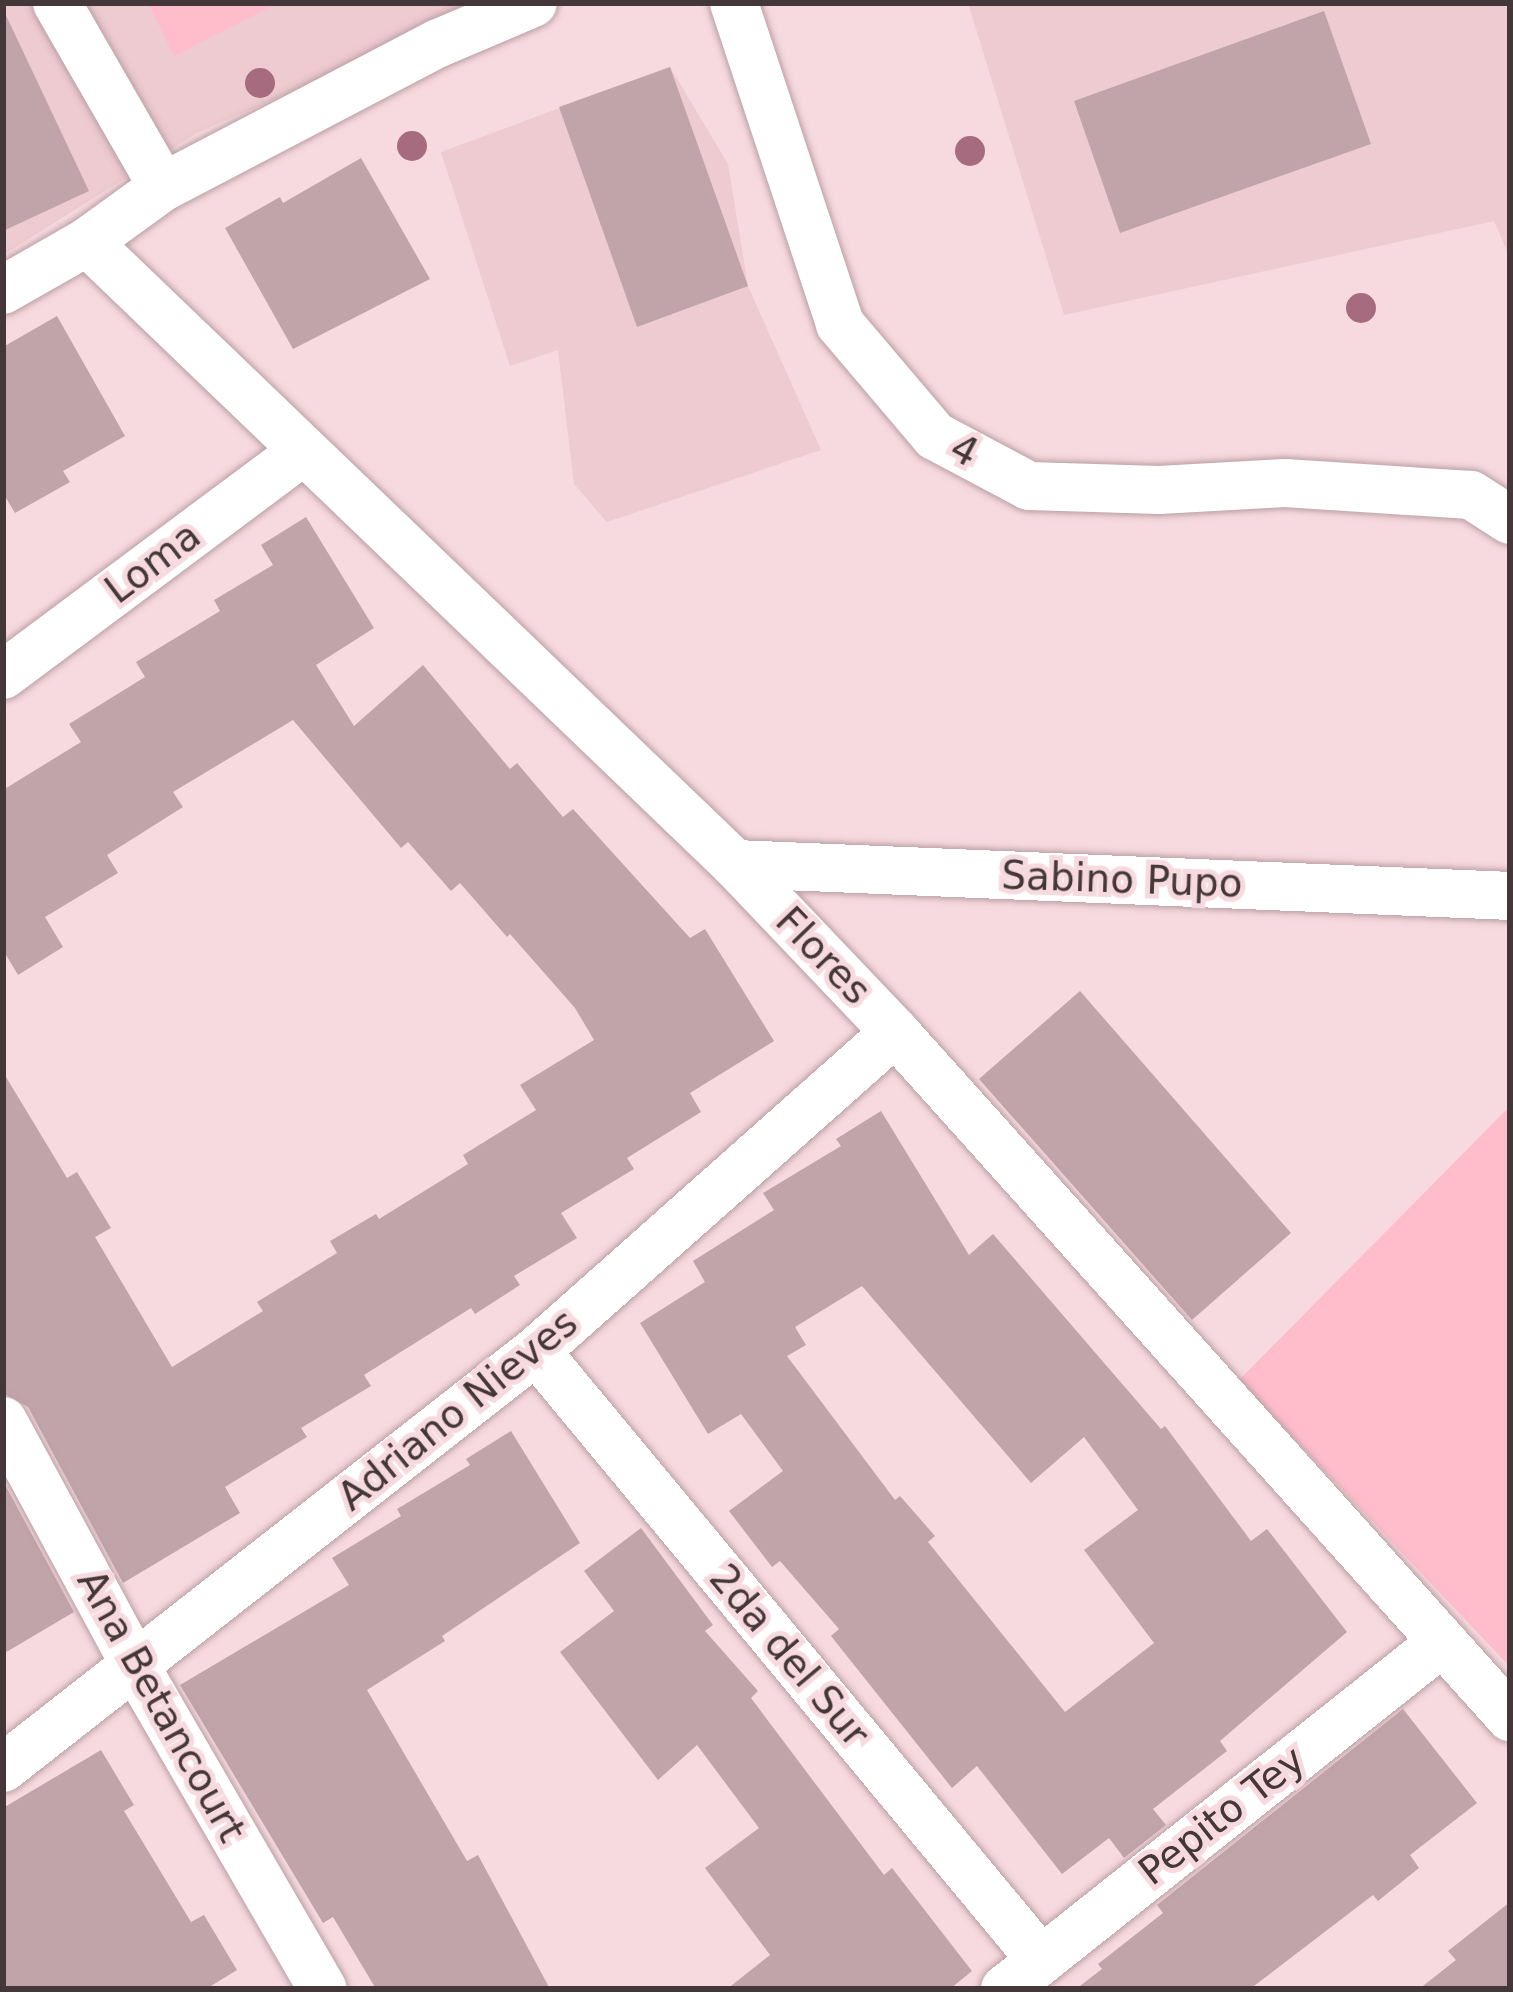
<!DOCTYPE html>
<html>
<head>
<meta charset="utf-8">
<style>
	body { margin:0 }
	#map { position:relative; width:1513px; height:1992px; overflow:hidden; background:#f7dadf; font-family:"DejaVu Sans",sans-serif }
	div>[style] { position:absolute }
	.built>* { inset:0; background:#eecad1 }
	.green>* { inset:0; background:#ffbdcb }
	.building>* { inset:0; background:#c0a4a9 }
	.roads { filter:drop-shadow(0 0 3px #ba9fa4) drop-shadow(0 0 3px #ba9fa4) }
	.minor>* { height:48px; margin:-24px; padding:0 24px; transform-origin:24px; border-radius:24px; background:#fff }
	.trees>* { width:30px; height:30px; margin:-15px; border-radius:50%; background:#a66b7e }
	span { translate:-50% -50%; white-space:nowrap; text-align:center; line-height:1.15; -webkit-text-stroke:10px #f7dadf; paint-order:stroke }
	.street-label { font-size:39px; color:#433739 }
	.frame { position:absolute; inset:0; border:6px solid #433739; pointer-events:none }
</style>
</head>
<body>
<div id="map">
	<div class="built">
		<div style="clip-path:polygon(3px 3px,494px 3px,197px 133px,3px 255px)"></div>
		<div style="clip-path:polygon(968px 3px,1510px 3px,1510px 258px,1494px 221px,1064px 315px)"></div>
		<div style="clip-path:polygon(670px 67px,728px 164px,748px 286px,821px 450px,607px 522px,574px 484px,558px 350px,510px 366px,441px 152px)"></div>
	</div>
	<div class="green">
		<div style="clip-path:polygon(148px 3px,278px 3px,174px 56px)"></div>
		<div style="clip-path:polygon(1510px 1106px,1510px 1667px,1239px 1380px)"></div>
	</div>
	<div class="building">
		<div style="clip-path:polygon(3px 9px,89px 191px,3px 231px)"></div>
		<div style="clip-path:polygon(1324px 11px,1371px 144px,1120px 233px,1074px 101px)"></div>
		<div style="clip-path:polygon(670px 67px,748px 286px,637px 327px,559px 107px)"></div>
		<div style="clip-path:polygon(361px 158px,430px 279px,293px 349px,225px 228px,280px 197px,283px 203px)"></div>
		<div style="clip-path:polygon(57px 316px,125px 436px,63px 471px,70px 482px,15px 513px,3px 493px,3px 347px)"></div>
		<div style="clip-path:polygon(306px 517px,374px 628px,316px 665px,354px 726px,423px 665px,510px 769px,517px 763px,563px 817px,573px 809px,690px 938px,705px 929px,774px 1041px,690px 1093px,701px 1112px,627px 1158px,634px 1169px,561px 1213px,577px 1238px,514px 1276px,520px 1285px,475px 1314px,471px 1308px,364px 1375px,371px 1386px,301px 1428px,307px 1437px,225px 1487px,240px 1513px,123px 1583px,28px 1407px,3px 1393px,3px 1072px,67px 1178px,77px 1172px,111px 1228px,95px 1237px,172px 1367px,263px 1311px,257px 1302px,337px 1253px,330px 1241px,376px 1214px,379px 1219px,468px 1164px,463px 1155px,536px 1110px,520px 1085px,594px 1040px,575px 1008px,510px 934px,507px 937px,460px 883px,451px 891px,408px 842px,401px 848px,293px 720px,173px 792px,183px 807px,107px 855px,118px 873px,45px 917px,63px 947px,18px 975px,3px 950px,3px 790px,81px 742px,69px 724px,145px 677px,136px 662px,220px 611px,214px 600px,273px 565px,261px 545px)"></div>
		<div style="clip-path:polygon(1080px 991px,1291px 1233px,1192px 1320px,979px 1079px)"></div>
		<div style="clip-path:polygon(evenodd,881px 1111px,969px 1255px,993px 1234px,1161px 1429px,1165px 1426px,1251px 1541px,1267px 1529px,1347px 1632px,1220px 1741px,1227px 1751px,1153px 1809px,1166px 1825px,1124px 1858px,1109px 1838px,1062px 1874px,977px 1766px,952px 1788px,831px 1636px,839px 1629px,780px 1561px,772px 1567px,729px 1511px,783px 1471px,741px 1414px,708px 1434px,640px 1323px,705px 1282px,693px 1261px,774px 1210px,763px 1193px,841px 1146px,836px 1139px,881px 1111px,862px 1286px,1031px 1483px,1084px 1437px,1138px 1510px,1084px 1550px,1154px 1643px,1065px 1712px,928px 1542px,935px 1536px,900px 1496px,895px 1500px,787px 1356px,806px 1345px,795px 1327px,862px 1286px)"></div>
		<div style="clip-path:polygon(511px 1431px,580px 1543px,442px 1636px,445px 1641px,367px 1690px,467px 1861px,478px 1855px,550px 1989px,376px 1989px,333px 1917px,323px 1923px,180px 1685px,349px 1585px,332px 1558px,401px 1516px,397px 1509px,470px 1465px,466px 1459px)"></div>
		<div style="clip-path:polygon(3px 1481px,74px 1612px,3px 1654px)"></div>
		<div style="clip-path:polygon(641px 1528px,713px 1625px,705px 1631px,758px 1691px,751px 1698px,884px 1875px,892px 1868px,972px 1971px,950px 1989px,727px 1989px,770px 1955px,705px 1868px,759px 1828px,697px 1745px,658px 1780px,560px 1652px,614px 1611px,584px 1571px)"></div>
		<div style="clip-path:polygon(1403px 1709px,1477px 1803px,1410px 1855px,1419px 1868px,1378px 1901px,1373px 1895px,1250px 1989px,1076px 1989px,1102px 1969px,1098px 1964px,1163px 1913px,1157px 1905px)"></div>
		<div style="clip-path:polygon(101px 1750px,134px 1805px,124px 1811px,191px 1922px,204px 1915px,237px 1970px,206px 1989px,3px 1989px,3px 1808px)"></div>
		<div style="clip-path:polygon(1510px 1902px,1510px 1989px,1419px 1989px,1456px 1960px,1448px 1951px)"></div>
	</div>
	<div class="roads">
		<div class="minor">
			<div style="left:57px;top:3px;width:212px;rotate:60.1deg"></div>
			<div style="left:734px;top:3px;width:338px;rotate:71.7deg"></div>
			<div style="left:840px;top:324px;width:147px;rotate:49.7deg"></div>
			<div style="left:935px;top:436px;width:106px;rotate:28deg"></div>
			<div style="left:1029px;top:486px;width:130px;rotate:1.8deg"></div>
			<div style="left:1159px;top:490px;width:126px;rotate:-3.2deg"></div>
			<div style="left:1285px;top:483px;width:186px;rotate:3.7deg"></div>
			<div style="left:1471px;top:495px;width:46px;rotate:32.7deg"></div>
			<div style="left:87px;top:242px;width:898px;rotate:43.83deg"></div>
			<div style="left:735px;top:864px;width:232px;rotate:46.4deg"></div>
			<div style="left:895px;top:1032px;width:921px;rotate:48.08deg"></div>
			<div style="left:3px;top:290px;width:97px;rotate:-29.7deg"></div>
			<div style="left:87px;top:242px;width:94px;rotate:-35.9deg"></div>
			<div style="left:163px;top:187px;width:311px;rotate:-27.6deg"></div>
			<div style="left:439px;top:43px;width:102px;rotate:-23.1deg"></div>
			<div style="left:3px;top:675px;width:374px;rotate:-36.7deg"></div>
			<div style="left:735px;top:864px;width:776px;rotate:2.36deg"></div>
			<div style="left:536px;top:1351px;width:791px;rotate:50.33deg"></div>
			<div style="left:3px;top:1421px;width:280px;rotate:61.6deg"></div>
			<div style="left:136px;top:1667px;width:372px;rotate:59.9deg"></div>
			<div style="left:3px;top:1768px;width:677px;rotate:-38.04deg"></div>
			<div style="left:536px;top:1351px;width:480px;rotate:-41.6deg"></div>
			<div style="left:1005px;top:1989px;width:555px;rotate:-38.42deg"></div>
		</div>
	</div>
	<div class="trees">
		<div style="left:260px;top:83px"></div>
		<div style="left:412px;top:146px"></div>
		<div style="left:970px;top:151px"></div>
		<div style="left:1361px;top:308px"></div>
	</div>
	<div class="street-label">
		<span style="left:964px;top:451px;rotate:28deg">4</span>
		<span style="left:153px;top:563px;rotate:-37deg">Loma</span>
		<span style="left:1122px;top:880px;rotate:2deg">Sabino Pupo</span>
		<span style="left:823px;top:956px;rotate:46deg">Flores</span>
		<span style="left:458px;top:1410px;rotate:-39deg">Adriano Nieves</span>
		<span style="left:789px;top:1656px;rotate:50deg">2da del Sur</span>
		<span style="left:161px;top:1706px;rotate:61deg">Ana Betancourt</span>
		<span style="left:1222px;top:1816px;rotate:-38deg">Pepito Tey</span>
	</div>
	<div class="frame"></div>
</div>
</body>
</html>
